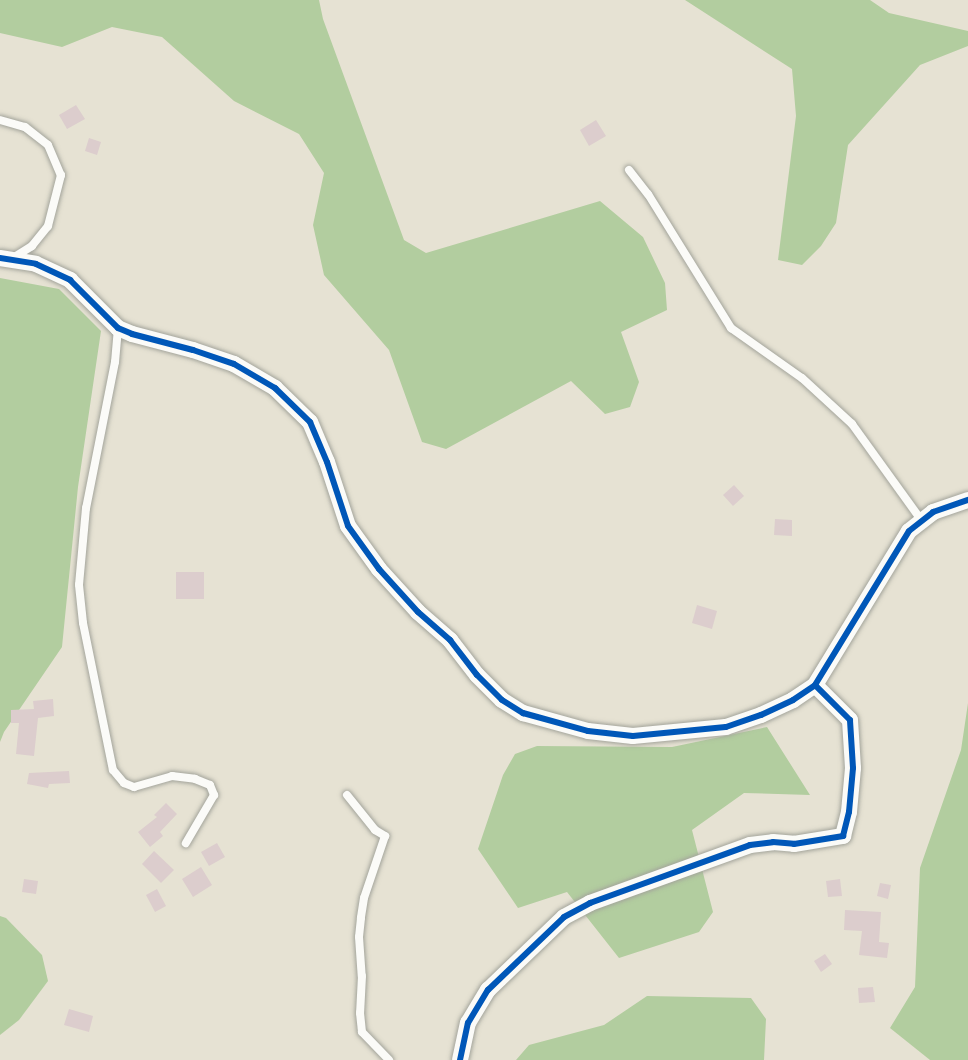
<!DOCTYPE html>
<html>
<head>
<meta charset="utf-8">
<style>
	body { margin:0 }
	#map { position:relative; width:968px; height:1060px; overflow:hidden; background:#e6e2d3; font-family:"IM FELL Great Primer",serif }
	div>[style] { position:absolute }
	.forest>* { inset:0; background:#b2cd9f }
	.building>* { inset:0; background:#dccdcd }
	.roads { filter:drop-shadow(0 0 2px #a3a49b) drop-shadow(0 0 2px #a3a49b) }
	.lane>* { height:8px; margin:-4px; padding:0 4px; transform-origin:4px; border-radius:4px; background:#fbfbf8 }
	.street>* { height:16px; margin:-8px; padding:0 8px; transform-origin:8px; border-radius:8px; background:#fbfbf8 }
	.cycleway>* { height:6px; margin:-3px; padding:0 3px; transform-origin:3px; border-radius:3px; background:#0057b8 }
	span { translate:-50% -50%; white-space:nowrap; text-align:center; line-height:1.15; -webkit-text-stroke:4.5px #f7f3e8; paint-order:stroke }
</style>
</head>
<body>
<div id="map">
	<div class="forest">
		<div style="clip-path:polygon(0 0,319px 0,323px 19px,404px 240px,426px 253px,600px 201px,643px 237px,665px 283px,667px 310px,621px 332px,639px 382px,630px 407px,605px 414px,571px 381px,446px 449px,422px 442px,389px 350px,324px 275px,313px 225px,324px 173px,299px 134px,234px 101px,162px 37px,112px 27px,62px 47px,0 33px)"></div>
		<div style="clip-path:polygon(685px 0,870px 0,889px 13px,968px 31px,968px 46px,920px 65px,848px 145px,836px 223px,821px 246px,802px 265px,778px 260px,796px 116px,792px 69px)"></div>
		<div style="clip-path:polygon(0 278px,59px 289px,101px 331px,78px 487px,62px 647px,4px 732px,0 742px)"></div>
		<div style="clip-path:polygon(968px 703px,968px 1060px,930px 1060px,890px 1028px,915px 987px,920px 868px,961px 750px)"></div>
		<div style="clip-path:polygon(767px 727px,810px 795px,744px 793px,692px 830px,713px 912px,699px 932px,619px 958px,567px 892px,518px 908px,478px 849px,503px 775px,515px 754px,537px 746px,672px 747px)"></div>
		<div style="clip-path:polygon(0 916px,6px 918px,42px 955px,48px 981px,19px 1020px,0 1035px)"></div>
		<div style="clip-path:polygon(647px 996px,751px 998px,766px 1019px,764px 1060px,516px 1060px,529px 1045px,604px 1025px)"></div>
	</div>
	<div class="building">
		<div style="clip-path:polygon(76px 105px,85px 119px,67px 129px,59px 115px)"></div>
		<div style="clip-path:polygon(596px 120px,606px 136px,589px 146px,580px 130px)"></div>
		<div style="clip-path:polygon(89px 138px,101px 142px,97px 155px,85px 151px)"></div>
		<div style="clip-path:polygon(734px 485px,744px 496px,733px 506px,723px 495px)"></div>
		<div style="clip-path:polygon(775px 519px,792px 520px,792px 536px,774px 535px)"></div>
		<div style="clip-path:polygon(176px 572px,204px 572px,204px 599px,176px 599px)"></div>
		<div style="clip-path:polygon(697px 605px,717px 611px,712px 629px,692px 623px)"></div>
		<div style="clip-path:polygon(53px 699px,54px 716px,38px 718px,34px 756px,16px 754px,19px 723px,11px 723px,11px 710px,34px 709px,33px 701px)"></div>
		<div style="clip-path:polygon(69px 771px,70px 783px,49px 784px,48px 788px,27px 784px,29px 773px)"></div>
		<div style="clip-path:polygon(166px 803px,177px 814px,160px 832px,163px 836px,150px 847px,138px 832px,157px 817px,154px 815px)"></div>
		<div style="clip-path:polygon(217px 843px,225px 857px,209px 866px,201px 852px)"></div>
		<div style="clip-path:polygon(154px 851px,174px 870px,161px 883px,142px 864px)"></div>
		<div style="clip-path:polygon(201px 867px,212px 885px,193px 897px,182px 879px)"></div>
		<div style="clip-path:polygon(24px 879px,38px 881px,36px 894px,22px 892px)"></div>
		<div style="clip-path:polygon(840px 879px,842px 896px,828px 897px,826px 881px)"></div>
		<div style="clip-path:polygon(880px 883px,891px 885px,888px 899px,877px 896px)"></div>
		<div style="clip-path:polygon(157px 889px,166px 906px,155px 912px,146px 895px)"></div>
		<div style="clip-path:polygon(845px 910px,881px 912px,879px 942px,889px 943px,887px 958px,859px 955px,862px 931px,844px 930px)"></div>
		<div style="clip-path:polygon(825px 954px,832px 964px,821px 972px,814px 961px)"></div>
		<div style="clip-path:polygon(873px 987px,875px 1002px,859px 1003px,858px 988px)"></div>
		<div style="clip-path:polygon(69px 1009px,93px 1016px,89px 1032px,64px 1025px)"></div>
	</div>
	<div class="roads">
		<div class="lane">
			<div style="left:0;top:120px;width:26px;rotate:16deg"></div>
			<div style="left:25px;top:127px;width:29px;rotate:38deg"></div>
			<div style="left:48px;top:145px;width:33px;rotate:67deg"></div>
			<div style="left:61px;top:175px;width:53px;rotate:104.3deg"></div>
			<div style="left:48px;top:226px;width:26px;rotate:129deg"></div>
			<div style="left:32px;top:246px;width:22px;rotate:148deg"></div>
			<div style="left:629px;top:170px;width:31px;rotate:52deg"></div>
			<div style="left:648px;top:194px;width:158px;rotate:58.2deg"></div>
			<div style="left:731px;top:328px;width:87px;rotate:35.2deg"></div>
			<div style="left:802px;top:378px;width:68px;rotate:42.6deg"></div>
			<div style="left:852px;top:424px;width:120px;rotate:54.2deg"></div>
			<div style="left:118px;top:328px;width:34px;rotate:95deg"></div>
			<div style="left:115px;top:362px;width:149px;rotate:101.2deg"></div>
			<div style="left:86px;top:508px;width:77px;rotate:95.2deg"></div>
			<div style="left:79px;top:585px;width:38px;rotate:84deg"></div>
			<div style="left:83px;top:623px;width:150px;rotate:78.5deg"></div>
			<div style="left:113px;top:770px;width:17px;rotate:50deg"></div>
			<div style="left:124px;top:783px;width:11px;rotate:22deg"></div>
			<div style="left:134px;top:787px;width:40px;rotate:-16deg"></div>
			<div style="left:172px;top:776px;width:23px;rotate:7deg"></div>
			<div style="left:195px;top:779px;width:16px;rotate:22deg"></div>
			<div style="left:210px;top:785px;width:11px;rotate:68deg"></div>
			<div style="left:214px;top:795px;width:56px;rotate:120.3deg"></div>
			<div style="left:347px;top:795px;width:45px;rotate:51.3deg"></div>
			<div style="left:375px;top:830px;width:12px;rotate:31deg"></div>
			<div style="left:385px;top:836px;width:65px;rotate:108.7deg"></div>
			<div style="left:364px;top:898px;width:20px;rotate:99deg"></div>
			<div style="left:361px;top:918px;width:19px;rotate:96deg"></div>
			<div style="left:359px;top:937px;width:39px;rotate:86deg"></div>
			<div style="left:362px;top:976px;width:37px;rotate:93deg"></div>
			<div style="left:360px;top:1013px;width:19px;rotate:84deg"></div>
			<div style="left:362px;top:1032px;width:39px;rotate:46deg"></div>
		</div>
		<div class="street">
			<div style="left:0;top:258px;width:36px;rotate:9deg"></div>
			<div style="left:36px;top:264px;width:38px;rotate:25deg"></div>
			<div style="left:70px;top:280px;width:68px;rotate:45deg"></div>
			<div style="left:118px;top:328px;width:15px;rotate:23deg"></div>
			<div style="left:132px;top:334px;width:63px;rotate:14.7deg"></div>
			<div style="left:193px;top:350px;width:43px;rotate:18.9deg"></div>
			<div style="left:234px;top:364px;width:48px;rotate:30.3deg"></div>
			<div style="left:275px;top:388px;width:49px;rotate:44.2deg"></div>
			<div style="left:310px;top:422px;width:43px;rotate:67deg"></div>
			<div style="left:327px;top:462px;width:67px;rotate:71.8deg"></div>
			<div style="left:348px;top:526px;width:53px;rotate:54.2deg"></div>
			<div style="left:379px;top:569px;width:58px;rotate:47.8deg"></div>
			<div style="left:418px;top:612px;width:43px;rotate:41.2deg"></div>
			<div style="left:450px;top:640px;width:44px;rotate:52.4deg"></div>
			<div style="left:477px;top:675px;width:35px;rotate:45deg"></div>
			<div style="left:502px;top:700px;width:25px;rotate:32deg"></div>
			<div style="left:523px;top:713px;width:67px;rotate:15.5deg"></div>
			<div style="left:588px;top:731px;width:45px;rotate:6.3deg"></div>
			<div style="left:633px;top:736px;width:93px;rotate:-5.5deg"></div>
			<div style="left:726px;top:727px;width:37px;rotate:-19deg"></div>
			<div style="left:761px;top:715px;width:35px;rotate:-25deg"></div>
			<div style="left:793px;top:700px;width:27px;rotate:-34deg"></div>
			<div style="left:815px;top:685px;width:180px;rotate:-58.6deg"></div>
			<div style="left:909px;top:531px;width:31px;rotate:-38deg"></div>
			<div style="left:933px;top:512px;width:37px;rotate:-19deg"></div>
			<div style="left:460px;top:1060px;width:38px;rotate:-78deg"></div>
			<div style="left:468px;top:1023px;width:39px;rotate:-59deg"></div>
			<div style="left:488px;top:990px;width:105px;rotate:-43.8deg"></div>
			<div style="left:564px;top:917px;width:30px;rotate:-28deg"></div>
			<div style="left:590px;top:903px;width:170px;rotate:-19.9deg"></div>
			<div style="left:750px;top:845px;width:23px;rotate:-7deg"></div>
			<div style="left:773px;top:842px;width:21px;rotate:5deg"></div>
			<div style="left:794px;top:844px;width:50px;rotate:-9.3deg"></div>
			<div style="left:843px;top:836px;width:25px;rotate:-76deg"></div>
			<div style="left:849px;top:812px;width:44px;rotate:-84.8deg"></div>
			<div style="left:853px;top:768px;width:48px;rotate:-93.6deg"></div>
			<div style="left:850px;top:720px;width:49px;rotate:-135deg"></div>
		</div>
	</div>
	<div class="cycleway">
		<div style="left:0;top:258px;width:36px;rotate:9deg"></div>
		<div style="left:36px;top:264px;width:38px;rotate:25deg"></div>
		<div style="left:70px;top:280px;width:68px;rotate:45deg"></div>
		<div style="left:118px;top:328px;width:15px;rotate:23deg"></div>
		<div style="left:132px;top:334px;width:63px;rotate:14.7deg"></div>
		<div style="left:193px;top:350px;width:43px;rotate:18.9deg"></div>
		<div style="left:234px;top:364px;width:48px;rotate:30.3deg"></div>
		<div style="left:275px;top:388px;width:49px;rotate:44.2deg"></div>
		<div style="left:310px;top:422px;width:43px;rotate:67deg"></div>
		<div style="left:327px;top:462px;width:67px;rotate:71.8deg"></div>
		<div style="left:348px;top:526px;width:53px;rotate:54.2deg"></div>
		<div style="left:379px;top:569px;width:58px;rotate:47.8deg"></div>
		<div style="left:418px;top:612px;width:43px;rotate:41.2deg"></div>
		<div style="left:450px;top:640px;width:44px;rotate:52.4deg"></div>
		<div style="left:477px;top:675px;width:35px;rotate:45deg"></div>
		<div style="left:502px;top:700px;width:25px;rotate:32deg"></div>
		<div style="left:523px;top:713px;width:67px;rotate:15.5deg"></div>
		<div style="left:588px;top:731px;width:45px;rotate:6.3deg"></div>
		<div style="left:633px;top:736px;width:93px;rotate:-5.5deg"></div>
		<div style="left:726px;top:727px;width:37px;rotate:-19deg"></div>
		<div style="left:761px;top:715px;width:35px;rotate:-25deg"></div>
		<div style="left:793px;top:700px;width:27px;rotate:-34deg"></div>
		<div style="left:815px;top:685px;width:180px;rotate:-58.6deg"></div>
		<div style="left:909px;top:531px;width:31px;rotate:-38deg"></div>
		<div style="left:933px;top:512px;width:37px;rotate:-19deg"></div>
		<div style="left:460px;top:1060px;width:38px;rotate:-78deg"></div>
		<div style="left:468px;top:1023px;width:39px;rotate:-59deg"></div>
		<div style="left:488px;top:990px;width:105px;rotate:-43.8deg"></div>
		<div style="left:564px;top:917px;width:30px;rotate:-28deg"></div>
		<div style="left:590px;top:903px;width:170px;rotate:-19.9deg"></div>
		<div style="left:750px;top:845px;width:23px;rotate:-7deg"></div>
		<div style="left:773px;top:842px;width:21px;rotate:5deg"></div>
		<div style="left:794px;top:844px;width:50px;rotate:-9.3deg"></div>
		<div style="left:843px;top:836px;width:25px;rotate:-76deg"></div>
		<div style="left:849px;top:812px;width:44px;rotate:-84.8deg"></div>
		<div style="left:853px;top:768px;width:48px;rotate:-93.6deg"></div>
		<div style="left:850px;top:720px;width:49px;rotate:-135deg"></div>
	</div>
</div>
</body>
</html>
